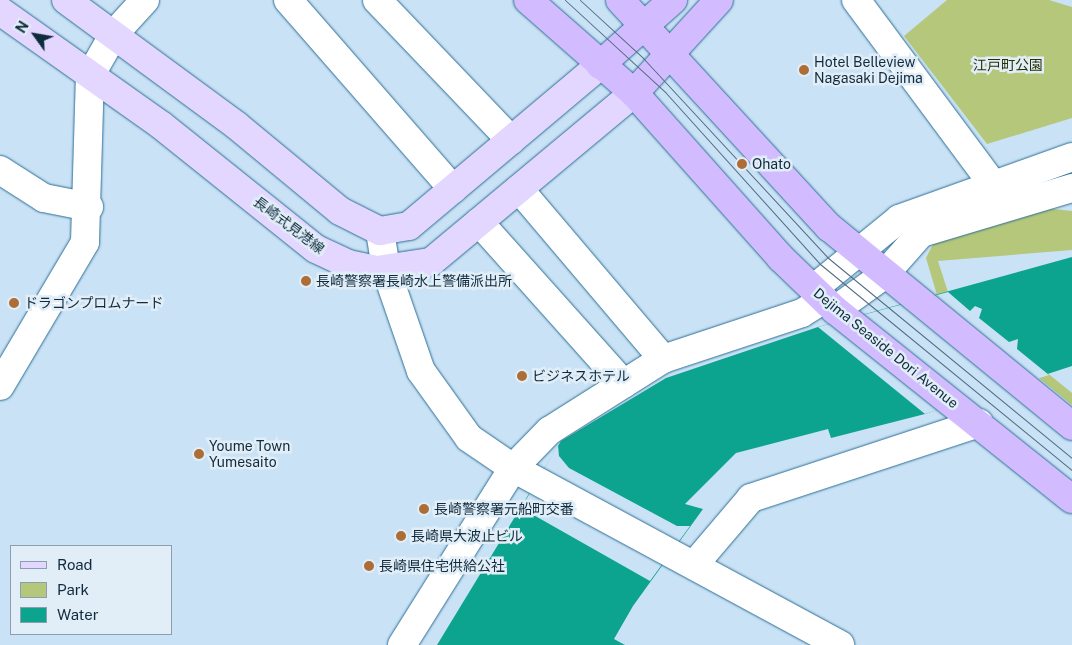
<!DOCTYPE html>
<html>
<head>
<meta charset="utf-8">
<style>
	body { margin:0 }
	#map { position:relative; width:1072px; height:645px; overflow:hidden; background:#c9e2f5; font-family:"Public Sans","Noto Sans JP",sans-serif }
	div>[style] { position:absolute }
	.green>* { inset:0; background:#b5c77a }
	.water>* { inset:0; background:#0da48f }
	.pier>* { inset:0; background:#c9e2f5 }
	.roads { filter:drop-shadow(0 0 1px #2c6e97) drop-shadow(0 0 1px #2c6e97) }
	.minor>* { height:28px; margin:-14px; padding:0 14px; transform-origin:14px; border-radius:14px; background:#fff }
	.major>* { height:28px; margin:-14px; padding:0 14px; transform-origin:14px; border-radius:14px; background:#e4d7ff }
	.highway>* { height:28px; margin:-14px; padding:0 14px; transform-origin:14px; border-radius:14px; background:#d2bcff }
	.tram>* { height:1px; margin:-0.5px; padding:0 0.5px; transform-origin:0.5px; border-radius:0.5px; background:#516c7e }
	.dots>* { width:14px; height:14px; translate:-50% -50%; box-sizing:border-box; border:2px solid #e1edf7; border-radius:50% }
	span { translate:-50% -50%; white-space:nowrap; text-align:center; line-height:1.15; -webkit-text-stroke:5px #e1edf7; paint-order:stroke }
	.poi-label { font-size:14px; color:#102b3d }
	.left { translate:0 -50%; text-align:left }
	.park-label { font-size:14px; color:#283000 }
	.street-label { font-size:14px; color:#102b3d }
	.legend { position:absolute; left:10px; top:545px; width:162px; height:90px; box-sizing:border-box; background:#e1edf7; border:1px solid #8d9fad; margin:0; padding:6px 9px; list-style:none; font-size:15px; color:#102b3d }
	.legend li { display:flex; align-items:center; gap:10px; height:25px }
	.legend b { width:25px; border:1px solid #8d9fad }
	.north { position:absolute; left:10px; top:10px; width:50px; height:50px; -webkit-text-stroke:4px #e1edf7; paint-order:stroke; rotate:302deg; font-size:14px; font-weight:700; line-height:20px; text-align:center; color:#102b3d }
	.north::after { content:''; display:block; margin:auto; width:18px; height:22px; background:#102b3d; clip-path:polygon(50% 0,100% 100%,50% 72%,0 100%) }
</style>
</head>
<body>
<div id="map">
	<div class="green">
		<div style="clip-path:polygon(947px 0,1049px 0,1072px 7px,1072px 118px,987px 144px,904px 36px)"></div>
		<div style="clip-path:polygon(1045px 208px,1072px 211px,1072px 250px,938px 261px,948px 292px,1072px 393px,1072px 405px,937px 295px,926px 258px,933px 244px)"></div>
	</div>
	<div class="water">
		<div style="clip-path:polygon(1072px 257px,1072px 366px,925px 414px,831px 438px,828px 429px,736px 453px,685px 504px,703px 509px,633px 606px,614px 639px,625px 645px,437px 645px,561px 441px,666px 378px,818px 327px)"></div>
	</div>
	<div class="pier">
		<div style="clip-path:polygon(948px 292px,970px 311px,975px 306px,982px 309px,979px 318px,1009px 342px,1018px 339px,1017px 349px,1049px 375px,925px 414px,818px 327px)"></div>
		<div style="clip-path:polygon(558px 445px,559px 456px,569px 468px,677px 526px,690px 526px,650px 581px,530px 513px,517px 515px)"></div>
	</div>
	<div class="roads">
		<div class="minor">
			<div style="left:288px;top:0;width:251px;rotate:48.9deg"></div>
			<div style="left:377px;top:0;width:194px;rotate:46.3deg"></div>
			<div style="left:856px;top:0;width:228px;rotate:53.4deg"></div>
			<div style="left:0;top:170px;width:52px;rotate:32.5deg"></div>
			<div style="left:44px;top:198px;width:46px;rotate:11.3deg"></div>
			<div style="left:519px;top:189px;width:223px;rotate:49.7deg"></div>
			<div style="left:479px;top:222px;width:217px;rotate:48.2deg"></div>
			<div style="left:380px;top:231px;width:39px;rotate:81deg"></div>
			<div style="left:386px;top:270px;width:107px;rotate:70.9deg"></div>
			<div style="left:421px;top:371px;width:82px;rotate:54.4deg"></div>
			<div style="left:469px;top:438px;width:53px;rotate:34.3deg"></div>
			<div style="left:513px;top:468px;width:372px;rotate:28.4deg"></div>
			<div style="left:813px;top:289px;width:111px;rotate:-39.1deg"></div>
			<div style="left:899px;top:219px;width:184px;rotate:-19.7deg"></div>
			<div style="left:835px;top:310px;width:60px;rotate:-35.5deg"></div>
			<div style="left:884px;top:275px;width:56px;rotate:-48.6deg"></div>
			<div style="left:921px;top:233px;width:158px;rotate:-16.6deg"></div>
			<div style="left:0;top:386px;width:167px;rotate:-59.4deg"></div>
			<div style="left:85px;top:242px;width:166px;rotate:-88.3deg"></div>
			<div style="left:90px;top:76px;width:48px;rotate:-60.3deg"></div>
			<div style="left:114px;top:34px;width:46px;rotate:-47.6deg"></div>
			<div style="left:694px;top:565px;width:88px;rotate:-49.6deg"></div>
			<div style="left:751px;top:498px;width:240px;rotate:-18.2deg"></div>
			<div style="left:402px;top:645px;width:209px;rotate:-57.9deg"></div>
			<div style="left:513px;top:468px;width:52px;rotate:-45.8deg"></div>
			<div style="left:549px;top:431px;width:135px;rotate:-32.3deg"></div>
			<div style="left:663px;top:359px;width:146px;rotate:-18.3deg"></div>
			<div style="left:802px;top:313px;width:26px;rotate:-32deg"></div>
		</div>
		<div class="major">
			<div style="left:66px;top:0;width:211px;rotate:36.3deg"></div>
			<div style="left:236px;top:125px;width:135px;rotate:39.6deg"></div>
			<div style="left:340px;top:211px;width:45px;rotate:26.6deg"></div>
			<div style="left:380px;top:231px;width:29px;rotate:-10deg"></div>
			<div style="left:409px;top:226px;width:250px;rotate:-40.1deg"></div>
			<div style="left:0;top:11px;width:197px;rotate:35.3deg"></div>
			<div style="left:161px;top:125px;width:198px;rotate:38.7deg"></div>
			<div style="left:316px;top:249px;width:35px;rotate:25deg"></div>
			<div style="left:348px;top:264px;width:30px;rotate:12deg"></div>
			<div style="left:377px;top:270px;width:55px;rotate:-8.4deg"></div>
			<div style="left:431px;top:262px;width:264px;rotate:-39.8deg"></div>
		</div>
		<div class="highway">
			<div style="left:528px;top:0;width:141px;rotate:41.3deg"></div>
			<div style="left:634px;top:93px;width:221px;rotate:48.3deg"></div>
			<div style="left:781px;top:258px;width:75px;rotate:43.9deg"></div>
			<div style="left:835px;top:310px;width:303px;rotate:38.6deg"></div>
			<div style="left:620px;top:0;width:309px;rotate:47.4deg"></div>
			<div style="left:829px;top:227px;width:314px;rotate:39.3deg"></div>
			<div style="left:600px;top:65px;width:98px;rotate:-41.7deg"></div>
			<div style="left:634px;top:93px;width:126px;rotate:-47.6deg"></div>
		</div>
	</div>
	<div class="tram">
		<div style="left:565px;top:0;width:137px;rotate:42.6deg"></div>
		<div style="left:666px;top:93px;width:230px;rotate:48deg"></div>
		<div style="left:820px;top:264px;width:325px;rotate:39.3deg"></div>
		<div style="left:580px;top:0;width:86px;rotate:42.6deg"></div>
		<div style="left:643px;top:58px;width:271px;rotate:47.2deg"></div>
		<div style="left:827px;top:257px;width:317px;rotate:39.4deg"></div>
	</div>
	<div class="dots">
		<div style="left:804px;top:70px;background:#ad6d36"></div>
		<div style="left:742px;top:164px;background:#ad6d36"></div>
		<div style="left:306px;top:281px;background:#ad6d36"></div>
		<div style="left:14px;top:303px;background:#ad6d36"></div>
		<div style="left:522px;top:376px;background:#ad6d36"></div>
		<div style="left:199px;top:454px;background:#ad6d36"></div>
		<div style="left:424px;top:509px;background:#ad6d36"></div>
		<div style="left:401px;top:536px;background:#ad6d36"></div>
		<div style="left:369px;top:566px;background:#ad6d36"></div>
	</div>
	<div class="poi-label">
		<span class="left" style="left:814px;top:70px">Hotel Belleview<br>Nagasaki Dejima</span>
		<span class="left" style="left:752px;top:164px">Ohato</span>
		<span class="left" style="left:316px;top:281px">長崎警察署長崎水上警備派出所</span>
		<span class="left" style="left:24px;top:303px">ドラゴンプロムナード</span>
		<span class="left" style="left:532px;top:376px">ビジネスホテル</span>
		<span class="left" style="left:209px;top:454px">Youme Town<br>Yumesaito</span>
		<span class="left" style="left:434px;top:509px">長崎警察署元船町交番</span>
		<span class="left" style="left:411px;top:536px">長崎県大波止ビル</span>
		<span class="left" style="left:379px;top:566px">長崎県住宅供給公社</span>
	</div>
	<div class="park-label">
		<span style="left:1008px;top:65px">江戸町公園</span>
	</div>
	<div class="street-label">
		<span style="left:289px;top:225px;rotate:37deg">長崎式見港線</span>
		<span style="left:886px;top:348px;rotate:39deg">Dejima Seaside Dori Avenue</span>
	</div>
	<ul class="legend">
	<li><b style="height:6px;background:#e4d7ff"></b>Road</li>
	<li><b style="height:14px;background:#b5c77a"></b>Park</li>
	<li><b style="height:14px;background:#0da48f"></b>Water</li>
	</ul>
	<div class="north">N</div>
</div>
</body>
</html>
